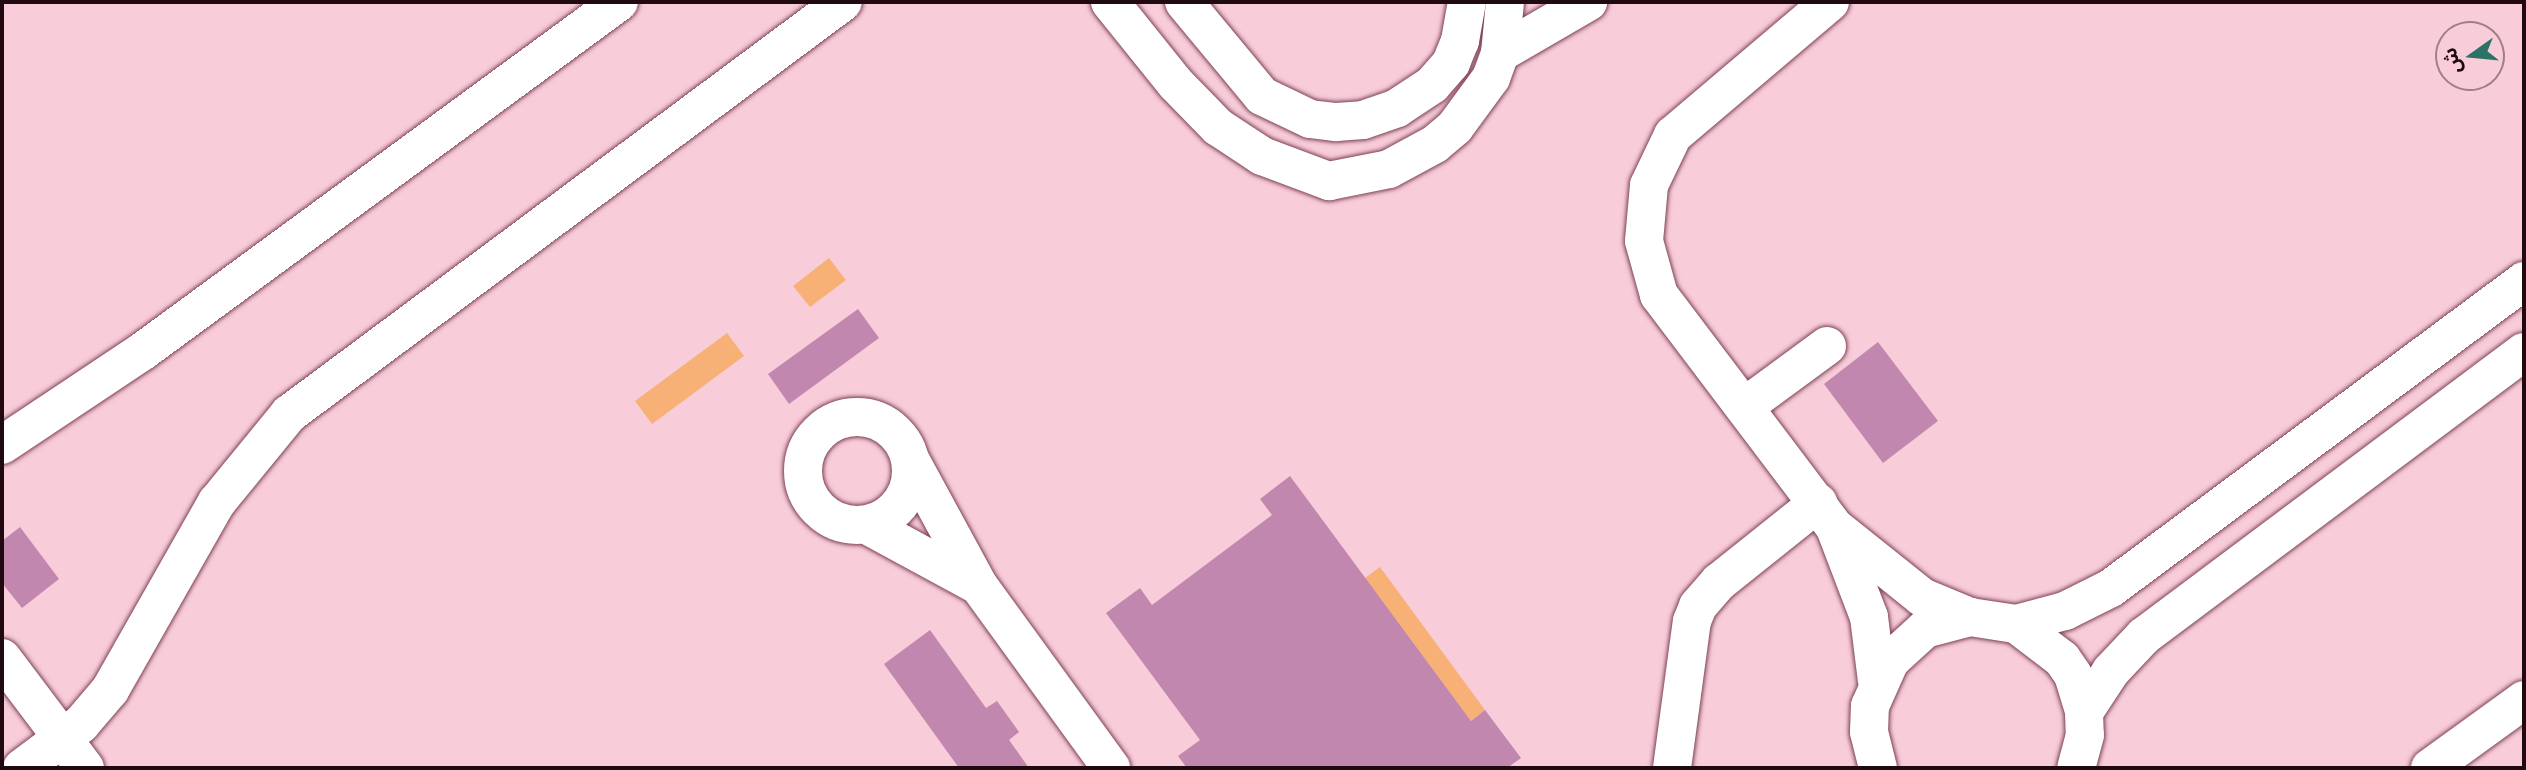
<!DOCTYPE html>
<html>
<head>
<meta charset="utf-8">
<style>
	body { margin:0 }
	#map { position:relative; width:2526px; height:770px; overflow:hidden; background:#f8ccd8; font-family:"PT Serif","Noto Sans Arabic",serif }
	div>[style] { position:absolute }
	.green>* { inset:0; background:#f7b176 }
	.building>* { inset:0; background:#c287ae }
	.roads { filter:drop-shadow(0 0 2px #7e4155) drop-shadow(0 0 2px #7e4155) }
	.minor>* { height:38px; margin:-19px; padding:0 19px; transform-origin:19px; border-radius:19px; background:#fff }
	.minor>.ring { margin:-19px; padding:0; box-sizing:content-box; background:none; border:38px solid #fff; border-radius:50% }
	span { translate:-50% -50%; white-space:nowrap; text-align:center; line-height:1.15; -webkit-text-stroke:7px #f8ccd8; paint-order:stroke }
	.frame { position:absolute; inset:0; border:4px solid #210911; pointer-events:none }
	.north { position:absolute; left:2435px; top:21px; width:70px; height:70px; box-sizing:border-box; background:#f8ccd8; border:2px solid #a27e88; border-radius:50%; rotate:255deg; font-size:19px; font-weight:700; line-height:28px; text-align:center; color:#210911 }
	.north::after { content:''; display:block; margin:auto; width:24px; height:32px; background:#2d7266; clip-path:polygon(50% 0,100% 100%,50% 72%,0 100%) }
</style>
</head>
<body>
<div id="map">
	<div class="green">
		<div style="clip-path:polygon(829px 258px,846px 280px,810px 307px,793px 286px)"></div>
		<div style="clip-path:polygon(727px 333px,744px 356px,652px 424px,635px 401px)"></div>
		<div style="clip-path:polygon(1380px 567px,1485px 710px,1471px 721px,1365px 578px)"></div>
	</div>
	<div class="building">
		<div style="clip-path:polygon(858px 309px,879px 338px,789px 404px,768px 374px)"></div>
		<div style="clip-path:polygon(1878px 342px,1938px 421px,1883px 463px,1824px 384px)"></div>
		<div style="clip-path:polygon(1290px 476px,1471px 721px,1485px 710px,1521px 758px,1507px 768px,1187px 768px,1178px 756px,1200px 740px,1106px 613px,1140px 588px,1152px 605px,1272px 515px,1260px 499px)"></div>
		<div style="clip-path:polygon(20px 527px,59px 579px,22px 608px,2px 583px,2px 541px)"></div>
		<div style="clip-path:polygon(930px 630px,986px 708px,997px 701px,1019px 732px,1009px 740px,1029px 768px,959px 768px,884px 664px)"></div>
	</div>
	<div class="roads">
		<div class="minor">
			<div style="left:1110px;top:2px;width:105px;rotate:51.2deg"></div>
			<div style="left:1176px;top:84px;width:60px;rotate:45.7deg"></div>
			<div style="left:1218px;top:127px;width:53px;rotate:33.4deg"></div>
			<div style="left:1262px;top:156px;width:72px;rotate:20.5deg"></div>
			<div style="left:1329px;top:181px;width:61px;rotate:-11.3deg"></div>
			<div style="left:1389px;top:169px;width:52px;rotate:-28.5deg"></div>
			<div style="left:1435px;top:144px;width:26px;rotate:-40deg"></div>
			<div style="left:1455px;top:127px;width:61px;rotate:-53.7deg"></div>
			<div style="left:1491px;top:78px;width:27px;rotate:-70deg"></div>
			<div style="left:1500px;top:53px;width:51px;rotate:-84.4deg"></div>
			<div style="left:1184px;top:2px;width:122px;rotate:50.3deg"></div>
			<div style="left:1262px;top:96px;width:53px;rotate:25.6deg"></div>
			<div style="left:1310px;top:119px;width:26px;rotate:7deg"></div>
			<div style="left:1336px;top:122px;width:27px;rotate:-4deg"></div>
			<div style="left:1363px;top:120px;width:36px;rotate:-19deg"></div>
			<div style="left:1397px;top:108px;width:42px;rotate:-33.3deg"></div>
			<div style="left:1432px;top:85px;width:29px;rotate:-49deg"></div>
			<div style="left:1451px;top:63px;width:24px;rotate:-68deg"></div>
			<div style="left:1460px;top:41px;width:40px;rotate:-80deg"></div>
			<div style="left:1830px;top:2px;width:206px;rotate:139.7deg"></div>
			<div style="left:1673px;top:135px;width:55px;rotate:115.6deg"></div>
			<div style="left:1649px;top:185px;width:56px;rotate:95.1deg"></div>
			<div style="left:1644px;top:241px;width:56px;rotate:74.5deg"></div>
			<div style="left:1659px;top:295px;width:292px;rotate:52.9deg"></div>
			<div style="left:1835px;top:528px;width:95px;rotate:69.1deg"></div>
			<div style="left:1869px;top:617px;width:64px;rotate:82.9deg"></div>
			<div style="left:1500px;top:53px;width:102px;rotate:-30.1deg"></div>
			<div style="left:1744px;top:407px;width:103px;rotate:-36.3deg"></div>
			<div class="ring" style="left:803px;top:417px;width:70px;height:70px"></div>
			<div style="left:2px;top:445px;width:169px;rotate:-33.7deg"></div>
			<div style="left:143px;top:351px;width:590px;rotate:-36.25deg"></div>
			<div style="left:911px;top:461px;width:142px;rotate:61.5deg"></div>
			<div style="left:979px;top:586px;width:225px;rotate:54deg"></div>
			<div style="left:867px;top:525px;width:122px;rotate:28.5deg"></div>
			<div style="left:1837px;top:529px;width:109px;rotate:38.7deg"></div>
			<div style="left:1922px;top:597px;width:52px;rotate:22.6deg"></div>
			<div style="left:2016px;top:624px;width:51px;rotate:-14.9deg"></div>
			<div style="left:2065px;top:611px;width:51px;rotate:-26.6deg"></div>
			<div style="left:2111px;top:588px;width:515px;rotate:-36.62deg"></div>
			<div style="left:2px;top:658px;width:138px;rotate:53deg"></div>
			<div style="left:2084px;top:712px;width:49px;rotate:-56.6deg"></div>
			<div style="left:2111px;top:671px;width:48px;rotate:-46.7deg"></div>
			<div style="left:2144px;top:636px;width:474px;rotate:-36.8deg"></div>
			<div style="left:22px;top:768px;width:74px;rotate:-36.7deg"></div>
			<div style="left:81px;top:724px;width:45px;rotate:-49.5deg"></div>
			<div style="left:110px;top:690px;width:216px;rotate:-60.4deg"></div>
			<div style="left:217px;top:502px;width:114px;rotate:-50.7deg"></div>
			<div style="left:289px;top:414px;width:690px;rotate:-36.64deg"></div>
			<div style="left:1672px;top:768px;width:148px;rotate:-82.3deg"></div>
			<div style="left:1692px;top:621px;width:16px;rotate:-68deg"></div>
			<div style="left:1698px;top:606px;width:32px;rotate:-49deg"></div>
			<div style="left:1719px;top:582px;width:127px;rotate:-38.6deg"></div>
			<div style="left:1878px;top:768px;width:37px;rotate:-104deg"></div>
			<div style="left:1869px;top:732px;width:26px;rotate:-88deg"></div>
			<div style="left:1870px;top:706px;width:49px;rotate:-66deg"></div>
			<div style="left:1890px;top:661px;width:47px;rotate:-42.4deg"></div>
			<div style="left:1925px;top:629px;width:47px;rotate:-14.9deg"></div>
			<div style="left:1970px;top:617px;width:47px;rotate:8.7deg"></div>
			<div style="left:2016px;top:624px;width:58px;rotate:37.3deg"></div>
			<div style="left:2062px;top:659px;width:19px;rotate:55deg"></div>
			<div style="left:2073px;top:675px;width:39px;rotate:73deg"></div>
			<div style="left:2084px;top:712px;width:23px;rotate:88deg"></div>
			<div style="left:2085px;top:735px;width:34px;rotate:105deg"></div>
			<div style="left:2430px;top:768px;width:116px;rotate:-35.9deg"></div>
		</div>
	</div>
	<div class="frame"></div>
	<div class="north">ش</div>
</div>
</body>
</html>
